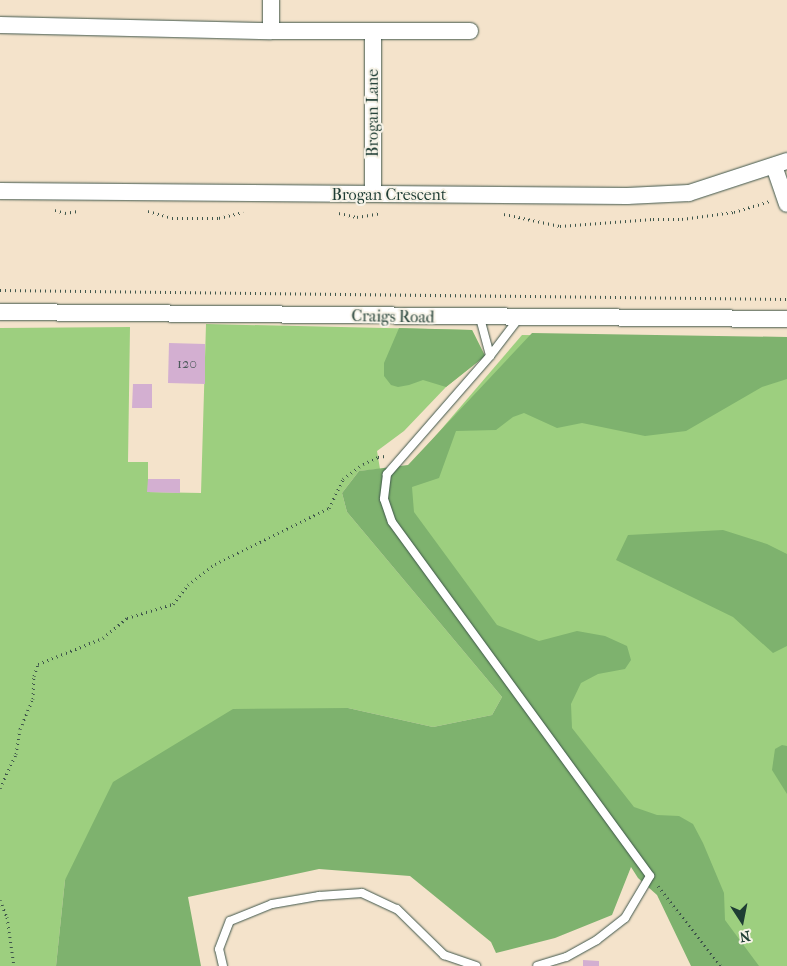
<!DOCTYPE html>
<html>
<head>
<meta charset="utf-8">
<style>
	body { margin:0 }
	#map { position:relative; width:787px; height:966px; overflow:hidden; background:#f4e3cb; font-family:"IM FELL French Canon",serif }
	div>[style] { position:absolute }
	.green>* { inset:0; background:#9dcf7f }
	.forest>* { inset:0; background:#7eb26e }
	.building>* { inset:0; background:#d3afd1 }
	.path>* { height:3px; margin-top:-1.5px; transform-origin:0; background:repeating-linear-gradient(90deg,#3f564b 0 1px,transparent 0 5px) }
	.roads { filter:drop-shadow(0 0 1px #3f564b) drop-shadow(0 0 1px #3f564b) }
	.service>* { height:8px; margin:-4px; padding:0 4px; transform-origin:4px; border-radius:4px; background:#fff }
	.minor>* { height:16px; margin:-8px; padding:0 8px; transform-origin:8px; border-radius:8px; background:#fff }
	span { translate:-50% -50%; white-space:nowrap; text-align:center; line-height:1.15; -webkit-text-stroke:4px #f7f3e8; paint-order:stroke }
	.number-label { font-size:14px; color:#4c5a5b }
	.number-label span { -webkit-text-stroke-width:0 }
	.street-label { font-size:16px; color:#1f3d34 }
	.north { position:absolute; left:717px; top:896px; width:50px; height:50px; -webkit-text-stroke:4px #f7f3e8; paint-order:stroke; rotate:169deg; font-size:14px; font-weight:700; line-height:20px; text-align:center; color:#1f3d34 }
	.north::after { content:''; display:block; margin:auto; width:18px; height:22px; background:#1f3d34; clip-path:polygon(50% 0,100% 100%,50% 72%,0 100%) }
</style>
</head>
<body>
<div id="map">
	<div class="green">
		<div style="clip-path:polygon(206px 324px,472px 330px,485px 356px,446px 387px,404px 431px,377px 451px,380px 469px,359px 471px,342px 493px,347px 512px,502px 697px,492px 715px,433px 727px,348px 708px,65px 880px,56px 966px,0 966px,0 328px,130px 327px,128px 462px,148px 462px,148px 492px,201px 493px)"></div>
		<div style="clip-path:polygon(522px 335px,787px 338px,787px 966px,732px 966px,403px 519px,397px 481px)"></div>
	</div>
	<div class="forest">
		<div style="clip-path:polygon(399px 328px,472px 330px,485px 356px,446px 387px,423px 380px,409px 385px,398px 387px,391px 385px,384px 376px,384px 363px)"></div>
		<div style="clip-path:polygon(532px 333px,787px 337px,787px 379px,762px 387px,686px 431px,645px 436px,582px 423px,557px 428px,524px 413px,513px 417px,496px 430px,456px 431px,439px 478px,412px 487px,414px 512px,497px 625px,539px 641px,577px 631px,605px 636px,627px 646px,631px 660px,625px 669px,598px 674px,581px 683px,571px 704px,572px 728px,634px 807px,657px 815px,679px 816px,693px 824px,703px 843px,724px 893px,725px 920px,759px 966px,691px 966px,657px 895px,638px 878px,631px 867px,612px 915px,555px 938px,496px 953px,491px 942px,410px 876px,319px 869px,188px 897px,201px 966px,56px 966px,65px 880px,113px 782px,233px 709px,348px 708px,433px 727px,492px 715px,502px 697px,347px 512px,342px 493px,359px 471px,408px 465px)"></div>
		<div style="clip-path:polygon(723px 530px,767px 544px,787px 554px,787px 646px,773px 653px,733px 617px,616px 560px,628px 535px)"></div>
		<div style="clip-path:polygon(782px 745px,787px 746px,787px 794px,772px 770px,775px 749px)"></div>
	</div>
	<div class="building">
		<div style="clip-path:polygon(169px 343px,205px 344px,205px 384px,168px 383px)"></div>
		<div style="clip-path:polygon(133px 384px,152px 384px,152px 408px,132px 408px)"></div>
		<div style="clip-path:polygon(148px 479px,180px 479px,180px 493px,147px 492px)"></div>
		<div style="clip-path:polygon(583px 960px,599px 961px,599px 966px,583px 966px)"></div>
	</div>
	<div class="path">
		<div style="left:55px;top:210px;width:10px;rotate:17deg"></div>
		<div style="left:65px;top:213px;width:13px;rotate:-9deg"></div>
		<div style="left:148px;top:211px;width:25px;rotate:16deg"></div>
		<div style="left:172px;top:218px;width:47px"></div>
		<div style="left:219px;top:218px;width:25px;rotate:-14deg"></div>
		<div style="left:339px;top:213px;width:18px;rotate:13deg"></div>
		<div style="left:357px;top:217px;width:25px;rotate:-9deg"></div>
		<div style="left:504px;top:214px;width:57px;rotate:12.1deg"></div>
		<div style="left:560px;top:226px;width:93px;rotate:-4.3deg"></div>
		<div style="left:653px;top:219px;width:29px"></div>
		<div style="left:682px;top:219px;width:52px;rotate:-7.7deg"></div>
		<div style="left:734px;top:212px;width:37px;rotate:-17deg"></div>
		<div style="left:0;top:290px;width:787px;rotate:0.66deg"></div>
		<div style="left:0;top:788px;width:38px;rotate:-65deg"></div>
		<div style="left:16px;top:754px;width:25px;rotate:-81deg"></div>
		<div style="left:20px;top:729px;width:33px;rotate:-67deg"></div>
		<div style="left:33px;top:699px;width:23px;rotate:-88deg"></div>
		<div style="left:34px;top:676px;width:13px;rotate:-72deg"></div>
		<div style="left:38px;top:664px;width:70px;rotate:-21.8deg"></div>
		<div style="left:103px;top:638px;width:31px;rotate:-40deg"></div>
		<div style="left:127px;top:618px;width:48px;rotate:-16.9deg"></div>
		<div style="left:173px;top:604px;width:24px;rotate:-52deg"></div>
		<div style="left:188px;top:585px;width:34px;rotate:-38deg"></div>
		<div style="left:215px;top:564px;width:127px;rotate:-26.2deg"></div>
		<div style="left:329px;top:508px;width:32px;rotate:-64deg"></div>
		<div style="left:343px;top:479px;width:25px;rotate:-37deg"></div>
		<div style="left:363px;top:464px;width:17px;rotate:-25deg"></div>
		<div style="left:378px;top:457px;width:7px;rotate:-8deg"></div>
		<div style="left:658px;top:886px;width:102px;rotate:51.8deg"></div>
		<div style="left:0;top:900px;width:18px;rotate:68deg"></div>
		<div style="left:7px;top:917px;width:49px;rotate:81.9deg"></div>
	</div>
	<div class="roads">
		<div class="service">
			<div style="left:480px;top:318px;width:39px;rotate:75deg"></div>
			<div style="left:519px;top:318px;width:48px;rotate:127.3deg"></div>
			<div style="left:490px;top:356px;width:157px;rotate:131.1deg"></div>
			<div style="left:387px;top:474px;width:25px;rotate:97deg"></div>
			<div style="left:384px;top:499px;width:24px;rotate:71deg"></div>
			<div style="left:392px;top:522px;width:438px;rotate:53.9deg"></div>
			<div style="left:650px;top:876px;width:49px;rotate:120.8deg"></div>
			<div style="left:625px;top:918px;width:36px;rotate:142deg"></div>
			<div style="left:597px;top:940px;width:35px;rotate:151deg"></div>
			<div style="left:566px;top:957px;width:30px;rotate:163deg"></div>
			<div style="left:223px;top:966px;width:17px;rotate:-103deg"></div>
			<div style="left:219px;top:949px;width:30px;rotate:-69deg"></div>
			<div style="left:230px;top:921px;width:45px;rotate:-22deg"></div>
			<div style="left:272px;top:904px;width:48px;rotate:-9.7deg"></div>
			<div style="left:319px;top:896px;width:43px;rotate:-4deg"></div>
			<div style="left:362px;top:893px;width:38px;rotate:25deg"></div>
			<div style="left:397px;top:909px;width:66px;rotate:44.4deg"></div>
			<div style="left:444px;top:955px;width:34px;rotate:19deg"></div>
		</div>
		<div class="minor">
			<div style="left:271px;top:0;width:31px;rotate:90deg"></div>
			<div style="left:0;top:25px;width:271px;rotate:1.3deg"></div>
			<div style="left:271px;top:31px;width:199px"></div>
			<div style="left:373px;top:31px;width:163px;rotate:90deg"></div>
			<div style="left:774px;top:166px;width:40px;rotate:71.1deg"></div>
			<div style="left:0;top:191px;width:627px;rotate:0.46deg"></div>
			<div style="left:627px;top:196px;width:62px;rotate:-2.8deg"></div>
			<div style="left:689px;top:193px;width:103px;rotate:-18.1deg"></div>
			<div style="left:0;top:312px;width:787px;rotate:0.51deg"></div>
		</div>
	</div>
	<div class="number-label">
		<span style="left:187px;top:364px">120</span>
	</div>
	<div class="street-label">
		<span style="left:373px;top:113px;rotate:-90deg">Brogan Lane</span>
		<span style="left:389px;top:195px">Brogan Crescent</span>
		<span style="left:393px;top:317px;rotate:1deg">Craigs Road</span>
	</div>
	<div class="north">N</div>
</div>
</body>
</html>
